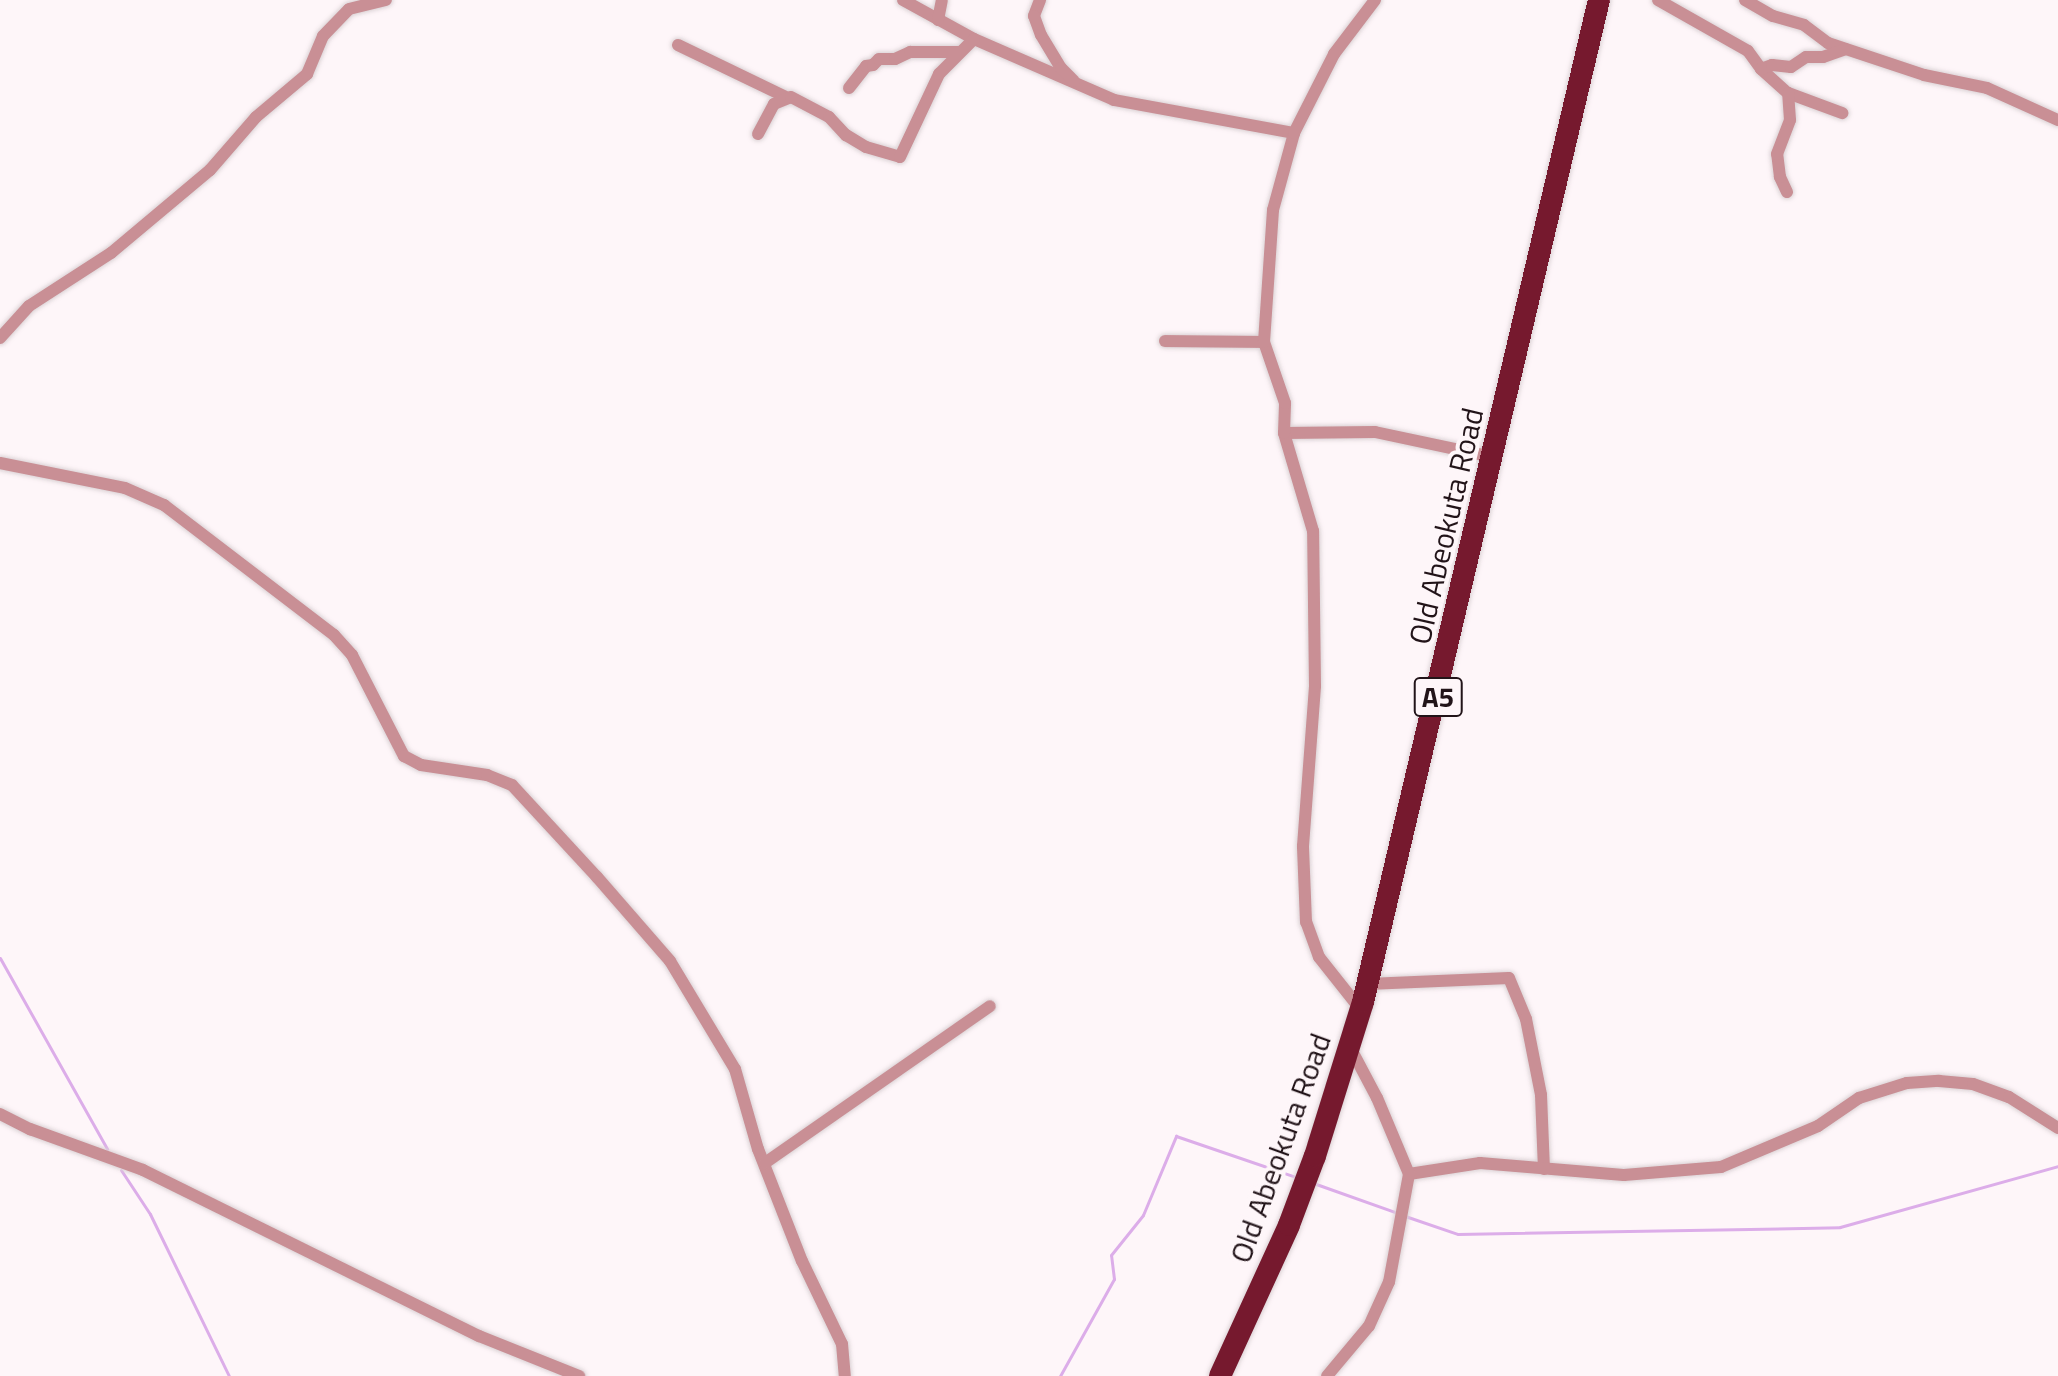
<!DOCTYPE html>
<html>
<head>
<meta charset="utf-8">
<style>
	body { margin:0 }
	#map { position:relative; width:2058px; height:1376px; overflow:hidden; background:#fef6f9; font-family:"Titillium Web",sans-serif }
	div>[style] { position:absolute }
	.stream>* { height:3px; margin:-1.5px; padding:0 1.5px; transform-origin:1.5px; border-radius:1.5px; background:#dcade9 }
	.roads { filter:drop-shadow(0 0 2px #dbd2d5) drop-shadow(0 0 2px #dbd2d5) }
	.street>* { height:12px; margin:-6px; padding:0 6px; transform-origin:6px; border-radius:6px; background:#c98f95 }
	.highway>* { height:22px; margin:-11px; padding:0 11px; transform-origin:11px; border-radius:11px; background:#76192e }
	span { translate:-50% -50%; white-space:nowrap; text-align:center; line-height:1.15; -webkit-text-stroke:8px #fef6f9; paint-order:stroke }
	.shield-label span { padding:2px 6px; background:#fef6f9; border:2px solid; border-radius:6px; -webkit-text-stroke-width:0 }
	.shield-label { font-size:28px; color:#221419; font-weight:700 }
	.street-label { font-size:30px; color:#221419 }
</style>
</head>
<body>
<div id="map">
	<div class="stream">
		<div style="left:0;top:958px;width:219px;rotate:60.7deg"></div>
		<div style="left:121px;top:1170px;width:53px;rotate:56.6deg"></div>
		<div style="left:150px;top:1214px;width:180px;rotate:64deg"></div>
		<div style="left:1316px;top:1184px;width:87px;rotate:19.5deg"></div>
		<div style="left:1405px;top:1216px;width:56px;rotate:18.8deg"></div>
		<div style="left:1458px;top:1234px;width:382px;rotate:-1deg"></div>
		<div style="left:1840px;top:1227px;width:226px;rotate:-15.6deg"></div>
		<div style="left:1060px;top:1376px;width:111px;rotate:-60.9deg"></div>
		<div style="left:1114px;top:1279px;width:24px;rotate:-97deg"></div>
		<div style="left:1111px;top:1255px;width:51px;rotate:-51.3deg"></div>
		<div style="left:1143px;top:1215px;width:86px;rotate:-67.3deg"></div>
		<div style="left:1176px;top:1136px;width:127px;rotate:18.9deg"></div>
	</div>
	<div class="roads">
		<div class="street">
			<div style="left:903px;top:0;width:81px;rotate:28.8deg"></div>
			<div style="left:974px;top:39px;width:153px;rotate:23.5deg"></div>
			<div style="left:1114px;top:100px;width:183px;rotate:10.4deg"></div>
			<div style="left:1040px;top:0;width:17px;rotate:111deg"></div>
			<div style="left:1034px;top:16px;width:20px;rotate:70deg"></div>
			<div style="left:1041px;top:35px;width:39px;rotate:59deg"></div>
			<div style="left:1061px;top:68px;width:18px;rotate:45deg"></div>
			<div style="left:1658px;top:0;width:103px;rotate:29.5deg"></div>
			<div style="left:1748px;top:51px;width:22px;rotate:54deg"></div>
			<div style="left:1761px;top:69px;width:36px;rotate:42deg"></div>
			<div style="left:1788px;top:93px;width:58px;rotate:20.3deg"></div>
			<div style="left:1745px;top:0;width:32px;rotate:30deg"></div>
			<div style="left:1773px;top:16px;width:32px;rotate:16deg"></div>
			<div style="left:1804px;top:25px;width:30px;rotate:37deg"></div>
			<div style="left:1828px;top:43px;width:101px;rotate:18.4deg"></div>
			<div style="left:1924px;top:75px;width:64px;rotate:11.7deg"></div>
			<div style="left:1987px;top:88px;width:78px;rotate:24.3deg"></div>
			<div style="left:938px;top:20px;width:20px;rotate:-79deg"></div>
			<div style="left:678px;top:45px;width:120px;rotate:25.7deg"></div>
			<div style="left:1761px;top:69px;width:12px;rotate:-20deg"></div>
			<div style="left:1772px;top:65px;width:19px;rotate:6deg"></div>
			<div style="left:1791px;top:67px;width:18px;rotate:-34deg"></div>
			<div style="left:1806px;top:57px;width:17px"></div>
			<div style="left:1823px;top:57px;width:24px;rotate:-19deg"></div>
			<div style="left:849px;top:88px;width:28px;rotate:-52deg"></div>
			<div style="left:866px;top:66px;width:7px;rotate:-8deg"></div>
			<div style="left:873px;top:65px;width:8px;rotate:-45deg"></div>
			<div style="left:879px;top:59px;width:16px"></div>
			<div style="left:895px;top:59px;width:17px;rotate:-25deg"></div>
			<div style="left:910px;top:52px;width:49px"></div>
			<div style="left:758px;top:134px;width:34px;rotate:-62deg"></div>
			<div style="left:774px;top:104px;width:18px;rotate:-22deg"></div>
			<div style="left:791px;top:97px;width:43px;rotate:27.8deg"></div>
			<div style="left:829px;top:117px;width:25px;rotate:47deg"></div>
			<div style="left:846px;top:135px;width:23px;rotate:31deg"></div>
			<div style="left:866px;top:147px;width:35px;rotate:16deg"></div>
			<div style="left:900px;top:157px;width:92px;rotate:-64.8deg"></div>
			<div style="left:939px;top:74px;width:49px;rotate:-45deg"></div>
			<div style="left:1787px;top:192px;width:17px;rotate:-115deg"></div>
			<div style="left:1780px;top:177px;width:23px;rotate:-97deg"></div>
			<div style="left:1777px;top:154px;width:36px;rotate:-69deg"></div>
			<div style="left:1790px;top:120px;width:27px;rotate:-94deg"></div>
			<div style="left:0;top:338px;width:43px;rotate:-47.8deg"></div>
			<div style="left:29px;top:306px;width:98px;rotate:-32.9deg"></div>
			<div style="left:111px;top:253px;width:129px;rotate:-40deg"></div>
			<div style="left:210px;top:170px;width:70px;rotate:-49deg"></div>
			<div style="left:256px;top:117px;width:67px;rotate:-40.1deg"></div>
			<div style="left:307px;top:74px;width:41px;rotate:-67.2deg"></div>
			<div style="left:323px;top:36px;width:37px;rotate:-46deg"></div>
			<div style="left:349px;top:9px;width:38px;rotate:-14deg"></div>
			<div style="left:1165px;top:341px;width:99px;rotate:0.6deg"></div>
			<div style="left:1284px;top:433px;width:91px;rotate:-0.6deg"></div>
			<div style="left:1375px;top:432px;width:121px;rotate:12deg"></div>
			<div style="left:0;top:463px;width:127px;rotate:11.3deg"></div>
			<div style="left:125px;top:488px;width:43px;rotate:23.6deg"></div>
			<div style="left:164px;top:505px;width:214px;rotate:37.4deg"></div>
			<div style="left:334px;top:635px;width:27px;rotate:48deg"></div>
			<div style="left:352px;top:655px;width:114px;rotate:62.8deg"></div>
			<div style="left:404px;top:756px;width:19px;rotate:28deg"></div>
			<div style="left:421px;top:765px;width:67px;rotate:8.6deg"></div>
			<div style="left:487px;top:775px;width:27px;rotate:22deg"></div>
			<div style="left:512px;top:785px;width:125px;rotate:47.3deg"></div>
			<div style="left:597px;top:877px;width:111px;rotate:49deg"></div>
			<div style="left:670px;top:961px;width:126px;rotate:59deg"></div>
			<div style="left:735px;top:1069px;width:83px;rotate:74deg"></div>
			<div style="left:758px;top:1149px;width:120px;rotate:68.6deg"></div>
			<div style="left:802px;top:1261px;width:92px;rotate:64.3deg"></div>
			<div style="left:842px;top:1344px;width:32px;rotate:85deg"></div>
			<div style="left:1368px;top:984px;width:141px;rotate:-2.4deg"></div>
			<div style="left:1509px;top:978px;width:44px;rotate:67.5deg"></div>
			<div style="left:1526px;top:1019px;width:77px;rotate:78.8deg"></div>
			<div style="left:1541px;top:1095px;width:74px;rotate:87.7deg"></div>
			<div style="left:1361px;top:1010px;width:68px;rotate:-128.4deg"></div>
			<div style="left:1319px;top:957px;width:37px;rotate:-110deg"></div>
			<div style="left:1306px;top:922px;width:76px;rotate:-92.3deg"></div>
			<div style="left:1303px;top:846px;width:160px;rotate:-85.7deg"></div>
			<div style="left:1315px;top:686px;width:155px;rotate:-90.7deg"></div>
			<div style="left:1313px;top:531px;width:102px;rotate:-106.5deg"></div>
			<div style="left:1284px;top:433px;width:30px;rotate:-88deg"></div>
			<div style="left:1285px;top:403px;width:65px;rotate:-109deg"></div>
			<div style="left:1264px;top:342px;width:132px;rotate:-86.1deg"></div>
			<div style="left:1273px;top:210px;width:80px;rotate:-74.7deg"></div>
			<div style="left:1294px;top:133px;width:89px;rotate:-63.1deg"></div>
			<div style="left:1334px;top:54px;width:68px;rotate:-52.8deg"></div>
			<div style="left:0;top:1114px;width:34px;rotate:27deg"></div>
			<div style="left:30px;top:1129px;width:120px;rotate:19.9deg"></div>
			<div style="left:143px;top:1170px;width:375px;rotate:26.3deg"></div>
			<div style="left:479px;top:1336px;width:108px;rotate:21.8deg"></div>
			<div style="left:765px;top:1163px;width:274px;rotate:-34.9deg"></div>
			<div style="left:1409px;top:1174px;width:72px;rotate:-8.8deg"></div>
			<div style="left:1480px;top:1163px;width:144px;rotate:4.8deg"></div>
			<div style="left:1624px;top:1175px;width:97px;rotate:-4.7deg"></div>
			<div style="left:1721px;top:1167px;width:105px;rotate:-22.9deg"></div>
			<div style="left:1818px;top:1126px;width:50px;rotate:-34.3deg"></div>
			<div style="left:1859px;top:1098px;width:50px;rotate:-17.4deg"></div>
			<div style="left:1907px;top:1083px;width:32px;rotate:-4deg"></div>
			<div style="left:1939px;top:1081px;width:34px;rotate:5deg"></div>
			<div style="left:1973px;top:1084px;width:38px;rotate:20deg"></div>
			<div style="left:2009px;top:1097px;width:58px;rotate:32.3deg"></div>
			<div style="left:1327px;top:1376px;width:65px;rotate:-50deg"></div>
			<div style="left:1369px;top:1326px;width:48px;rotate:-65.6deg"></div>
			<div style="left:1389px;top:1282px;width:110px;rotate:-79.5deg"></div>
			<div style="left:1409px;top:1174px;width:82px;rotate:-112.8deg"></div>
			<div style="left:1377px;top:1098px;width:58px;rotate:-117.9deg"></div>
		</div>
		<div class="highway">
			<div style="left:1220px;top:1376px;width:166px;rotate:-65.4deg"></div>
			<div style="left:1289px;top:1225px;width:74px;rotate:-69.4deg"></div>
			<div style="left:1315px;top:1156px;width:161px;rotate:-72.7deg"></div>
			<div style="left:1363px;top:1002px;width:1029px;rotate:-76.75deg"></div>
		</div>
	</div>
	<div class="shield-label">
		<span style="left:1438px;top:697px">A5</span>
	</div>
	<div class="street-label">
		<span style="left:1446px;top:526px;rotate:-77deg">Old Abeokuta Road</span>
		<span style="left:1280px;top:1148px;rotate:-70deg">Old Abeokuta Road</span>
	</div>
</div>
</body>
</html>
